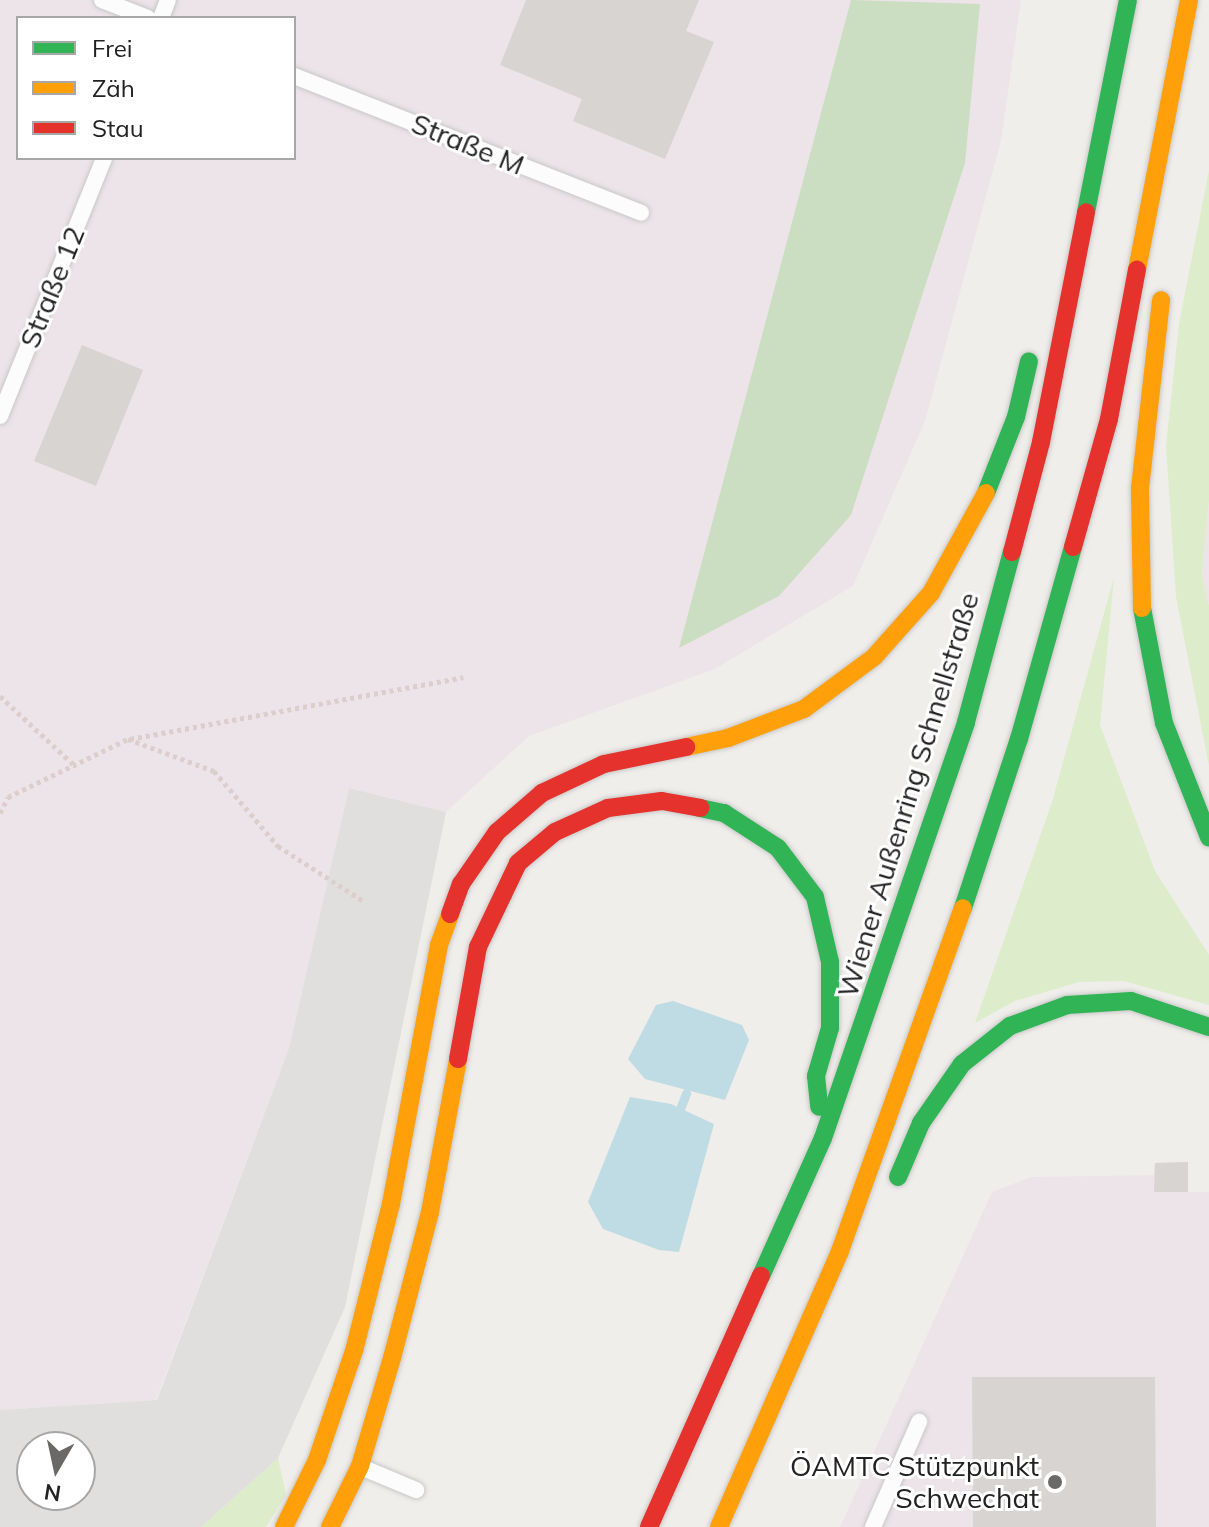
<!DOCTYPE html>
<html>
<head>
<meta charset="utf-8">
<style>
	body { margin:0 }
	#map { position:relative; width:1209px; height:1527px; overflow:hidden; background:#f0eeeb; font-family:Mulish,sans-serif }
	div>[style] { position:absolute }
	.industrial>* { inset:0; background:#ede4e9 }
	.grass>* { inset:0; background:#ddeccb }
	.forest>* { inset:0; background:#cbdec1 }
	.parking>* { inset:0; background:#e0dfde }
	.water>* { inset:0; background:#bfdbe3 }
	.stream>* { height:9px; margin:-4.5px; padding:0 4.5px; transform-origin:4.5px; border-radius:4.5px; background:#bfdbe3 }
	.building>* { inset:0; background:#d7d4d2 }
	.path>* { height:5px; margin-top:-2.5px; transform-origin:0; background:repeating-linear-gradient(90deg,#dccecd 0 4px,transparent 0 8px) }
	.roads { filter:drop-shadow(0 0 2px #c9c8c7) drop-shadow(0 0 2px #c9c8c7) }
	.lane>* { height:16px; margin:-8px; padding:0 8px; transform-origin:8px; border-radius:8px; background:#fdfcfc }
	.fast>* { height:18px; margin:-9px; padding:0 9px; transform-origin:9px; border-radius:9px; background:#30b455 }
	.slow>* { height:18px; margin:-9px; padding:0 9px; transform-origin:9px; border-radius:9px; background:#ff9f0a }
	.jam>* { height:18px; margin:-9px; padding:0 9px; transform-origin:9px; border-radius:9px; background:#e5322d }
	.dots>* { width:22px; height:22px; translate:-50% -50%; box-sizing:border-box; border:4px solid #fff; border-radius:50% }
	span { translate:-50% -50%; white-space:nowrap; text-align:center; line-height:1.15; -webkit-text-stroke:6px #fff; paint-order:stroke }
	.street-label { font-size:28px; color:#222 }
	.poi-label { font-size:28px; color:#222 }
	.right { translate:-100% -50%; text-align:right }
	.legend { position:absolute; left:16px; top:16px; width:280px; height:144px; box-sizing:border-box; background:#fff; border:2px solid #a7a7a7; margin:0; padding:10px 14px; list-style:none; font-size:24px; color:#222 }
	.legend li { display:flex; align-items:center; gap:16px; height:40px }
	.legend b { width:40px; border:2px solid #a7a7a7 }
	.north { position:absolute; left:16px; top:1431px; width:80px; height:80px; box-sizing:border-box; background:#fff; border:2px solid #a7a7a7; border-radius:50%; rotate:189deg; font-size:22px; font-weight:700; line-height:32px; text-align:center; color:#222 }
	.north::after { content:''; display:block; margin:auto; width:28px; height:36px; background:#6a6968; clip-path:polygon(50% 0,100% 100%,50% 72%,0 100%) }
</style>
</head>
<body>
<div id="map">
	<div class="industrial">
		<div style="clip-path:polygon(evenodd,0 0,1021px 0,1001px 141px,925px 421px,853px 586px,715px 669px,529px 736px,446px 812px,349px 788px,289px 1048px,156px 1400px,0 1410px,0 0,18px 18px,294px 18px,294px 158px,18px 158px,18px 18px)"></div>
		<div style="clip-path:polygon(1209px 500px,1209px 606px,1202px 575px)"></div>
		<div style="clip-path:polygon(1188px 1162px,1188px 1192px,1209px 1192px,1209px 1527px,840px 1527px,992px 1192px,1031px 1177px,1154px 1175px,1155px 1163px)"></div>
	</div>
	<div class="grass">
		<div style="clip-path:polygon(1209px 170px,1209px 500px,1202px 575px,1209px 606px,1209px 766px,1176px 597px,1166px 446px,1179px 324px)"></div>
		<div style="clip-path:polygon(1114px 577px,1100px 725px,1155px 871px,1209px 955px,1209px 1005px,1124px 981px,1079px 982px,1015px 1001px,975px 1023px,1052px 802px)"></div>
		<div style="clip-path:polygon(278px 1458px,286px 1495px,266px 1527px,201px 1527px)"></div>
	</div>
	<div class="forest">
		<div style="clip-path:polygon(851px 0,980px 4px,965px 163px,851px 515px,779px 596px,679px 648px)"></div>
	</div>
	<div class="parking">
		<div style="clip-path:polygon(evenodd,349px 788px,446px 812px,345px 1307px,278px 1458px,201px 1527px,0 1527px,0 1410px,157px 1400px,289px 1048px,349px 788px,32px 1447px,80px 1447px,80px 1495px,32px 1495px,32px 1447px)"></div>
	</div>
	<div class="water">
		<div style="clip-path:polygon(673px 1001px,742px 1025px,749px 1040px,725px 1100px,645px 1079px,628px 1059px,656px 1005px)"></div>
		<div style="clip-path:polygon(630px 1097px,671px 1104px,714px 1124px,679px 1252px,659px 1250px,603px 1229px,588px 1202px)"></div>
	</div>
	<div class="stream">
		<div style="left:680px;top:1109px;width:17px;rotate:-69deg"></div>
	</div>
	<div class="building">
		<div style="clip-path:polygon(526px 0,699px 0,686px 31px,714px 42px,665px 159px,573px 121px,582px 99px,500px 65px)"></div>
		<div style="clip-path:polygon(82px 345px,143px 370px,96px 486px,34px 461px)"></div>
		<div style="clip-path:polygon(1188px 1162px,1188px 1192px,1154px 1192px,1155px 1163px)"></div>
		<div style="clip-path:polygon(972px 1377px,1155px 1377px,1156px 1527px,973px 1527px)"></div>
	</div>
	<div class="path">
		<div style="left:0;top:696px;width:101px;rotate:43deg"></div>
		<div style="left:130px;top:739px;width:339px;rotate:-10.5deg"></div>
		<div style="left:0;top:813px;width:18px;rotate:-63deg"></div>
		<div style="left:8px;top:797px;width:133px;rotate:-25.8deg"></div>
		<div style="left:128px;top:739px;width:92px;rotate:20.4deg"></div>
		<div style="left:214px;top:771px;width:99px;rotate:49.5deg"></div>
		<div style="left:278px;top:846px;width:103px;rotate:32.8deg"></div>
	</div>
	<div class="roads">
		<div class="lane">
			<div style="left:102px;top:0;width:49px;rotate:21.4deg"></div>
			<div style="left:161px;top:18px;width:19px;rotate:-69deg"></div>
			<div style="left:294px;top:76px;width:373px;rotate:21.5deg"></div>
			<div style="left:0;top:416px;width:278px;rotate:-68deg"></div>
			<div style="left:361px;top:1467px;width:60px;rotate:22.7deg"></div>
			<div style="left:873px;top:1527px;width:115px;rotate:-66.3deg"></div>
		</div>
		<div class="fast">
			<div style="left:1086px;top:212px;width:216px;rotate:-78.8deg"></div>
			<div style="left:986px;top:493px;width:82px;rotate:-68.5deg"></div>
			<div style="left:1016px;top:417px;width:57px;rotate:-76.9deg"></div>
			<div style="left:1142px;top:608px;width:117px;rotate:79.2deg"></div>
			<div style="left:1164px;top:723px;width:123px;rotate:68.5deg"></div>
			<div style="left:700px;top:808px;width:25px;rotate:12deg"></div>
			<div style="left:724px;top:813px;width:64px;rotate:32.9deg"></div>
			<div style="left:778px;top:848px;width:61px;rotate:52.9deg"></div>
			<div style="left:815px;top:897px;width:67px;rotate:77deg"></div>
			<div style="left:830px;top:962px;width:66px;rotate:90deg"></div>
			<div style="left:830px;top:1028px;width:50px;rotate:106.3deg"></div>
			<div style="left:816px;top:1076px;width:31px;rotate:84deg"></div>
			<div style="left:963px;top:908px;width:178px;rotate:-71.7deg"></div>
			<div style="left:1019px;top:739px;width:199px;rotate:-74.3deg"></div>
			<div style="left:898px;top:1177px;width:59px;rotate:-66.9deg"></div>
			<div style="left:921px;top:1123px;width:72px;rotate:-55.2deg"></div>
			<div style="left:962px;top:1064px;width:61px;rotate:-38.4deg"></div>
			<div style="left:1010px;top:1026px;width:61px;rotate:-20.2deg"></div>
			<div style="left:1067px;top:1005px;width:64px;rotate:-3.6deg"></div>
			<div style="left:1131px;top:1001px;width:82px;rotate:18.4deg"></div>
			<div style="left:761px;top:1276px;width:151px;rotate:-65.8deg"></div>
			<div style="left:823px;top:1138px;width:440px;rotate:-71deg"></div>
			<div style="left:966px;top:722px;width:176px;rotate:-74.9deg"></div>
		</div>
		<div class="slow">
			<div style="left:1137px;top:270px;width:275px;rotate:-79.1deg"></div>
			<div style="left:1142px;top:608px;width:120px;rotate:-91deg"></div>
			<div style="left:1140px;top:488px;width:189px;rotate:-83.6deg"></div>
			<div style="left:686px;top:747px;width:43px;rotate:-12.1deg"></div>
			<div style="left:728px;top:738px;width:81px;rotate:-20.9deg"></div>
			<div style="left:804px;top:709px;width:87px;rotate:-36.6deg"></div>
			<div style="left:874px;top:657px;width:86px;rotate:-48.3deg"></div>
			<div style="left:931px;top:593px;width:114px;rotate:-61.2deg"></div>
			<div style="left:284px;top:1527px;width:75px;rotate:-63.8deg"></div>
			<div style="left:317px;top:1460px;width:115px;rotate:-71.3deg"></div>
			<div style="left:354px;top:1351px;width:152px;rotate:-75.9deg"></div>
			<div style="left:391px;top:1204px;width:263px;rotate:-79.5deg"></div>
			<div style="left:439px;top:945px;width:33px;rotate:-70deg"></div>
			<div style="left:330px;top:1527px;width:68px;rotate:-63.8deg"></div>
			<div style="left:360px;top:1466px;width:113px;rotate:-73.5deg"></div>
			<div style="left:392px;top:1358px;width:151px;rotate:-75.4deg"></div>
			<div style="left:430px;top:1212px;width:156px;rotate:-79.6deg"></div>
			<div style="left:719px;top:1527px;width:301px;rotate:-66.3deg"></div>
			<div style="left:840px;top:1251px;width:364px;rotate:-70.3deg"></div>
		</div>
		<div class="jam">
			<div style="left:1073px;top:547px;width:133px;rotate:-74.3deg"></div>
			<div style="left:1109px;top:419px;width:152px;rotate:-79.4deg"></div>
			<div style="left:1012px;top:552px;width:114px;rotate:-75.2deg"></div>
			<div style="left:1041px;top:442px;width:234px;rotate:-78.9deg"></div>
			<div style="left:450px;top:914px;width:32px;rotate:-70deg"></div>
			<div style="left:461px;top:884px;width:63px;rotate:-55.3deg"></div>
			<div style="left:497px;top:832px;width:60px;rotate:-40.9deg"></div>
			<div style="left:542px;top:793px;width:68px;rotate:-25.1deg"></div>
			<div style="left:604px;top:764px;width:84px;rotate:-11.7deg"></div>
			<div style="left:458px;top:1059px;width:114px;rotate:-79.9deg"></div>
			<div style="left:478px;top:947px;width:93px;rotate:-64.5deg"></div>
			<div style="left:518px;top:863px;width:48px;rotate:-40deg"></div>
			<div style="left:555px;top:832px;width:58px;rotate:-24.4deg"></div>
			<div style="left:608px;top:808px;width:54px;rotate:-7.4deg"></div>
			<div style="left:662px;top:801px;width:39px;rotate:10deg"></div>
			<div style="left:649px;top:1527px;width:275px;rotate:-66deg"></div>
		</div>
	</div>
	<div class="dots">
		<div style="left:1055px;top:1482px;background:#6a6968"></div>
	</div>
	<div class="street-label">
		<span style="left:468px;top:144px;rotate:22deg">Straße M</span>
		<span style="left:52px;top:287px;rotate:-68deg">Straße 12</span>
		<span style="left:908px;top:795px;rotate:-73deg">Wiener Außenring Schnellstraße</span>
	</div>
	<div class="poi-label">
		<span class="right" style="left:1039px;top:1482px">ÖAMTC Stützpunkt<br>Schwechat</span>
	</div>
	<ul class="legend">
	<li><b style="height:10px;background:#30b455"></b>Frei</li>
	<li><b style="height:10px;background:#ff9f0a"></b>Zäh</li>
	<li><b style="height:10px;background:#e5322d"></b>Stau</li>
	</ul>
	<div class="north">N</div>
</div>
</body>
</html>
